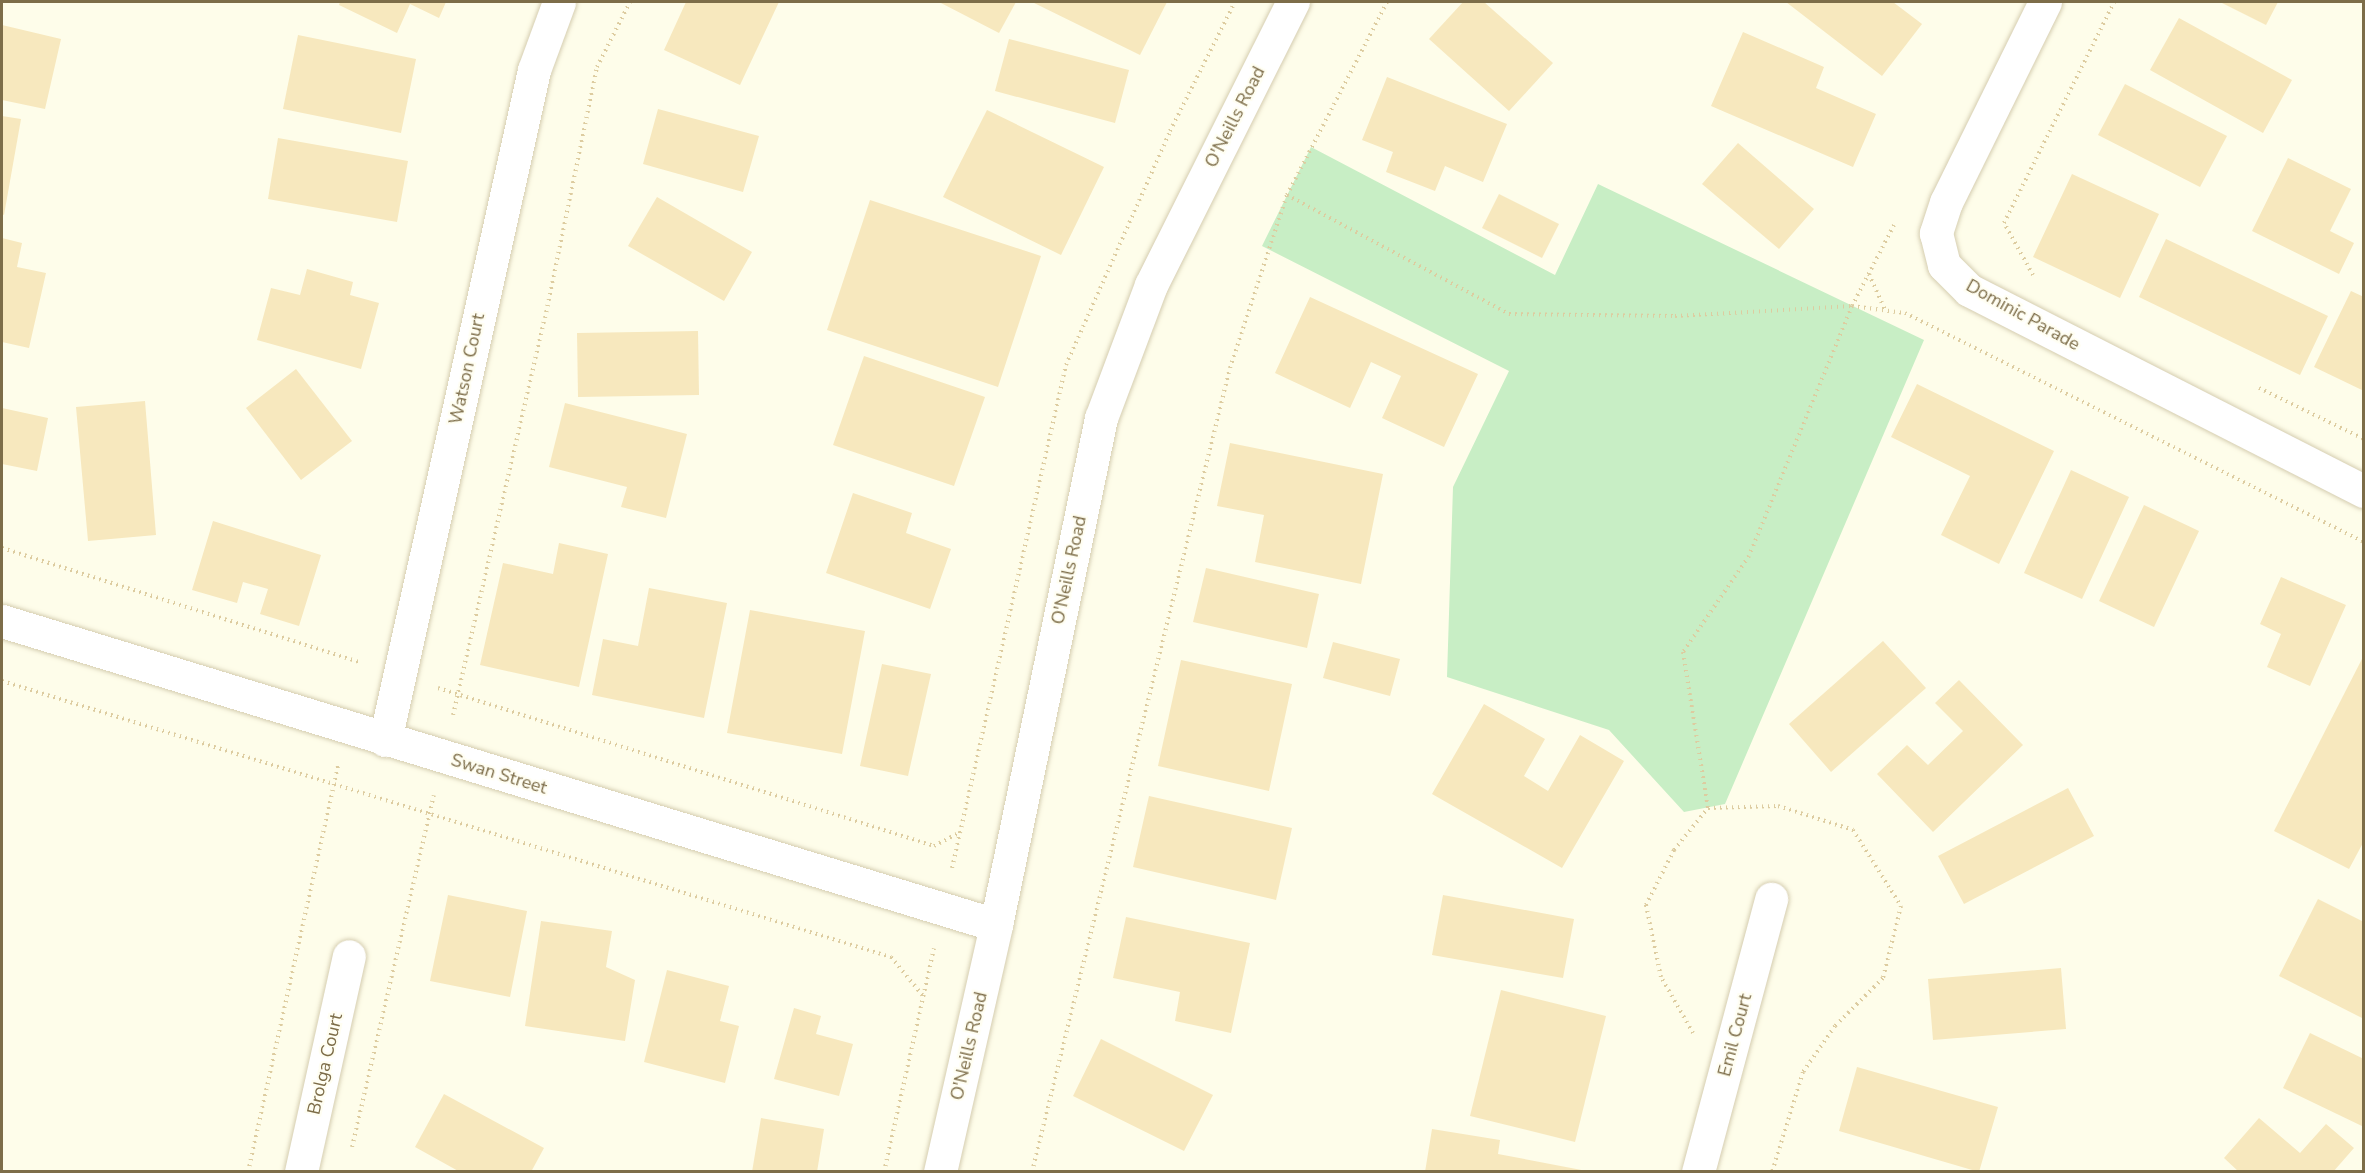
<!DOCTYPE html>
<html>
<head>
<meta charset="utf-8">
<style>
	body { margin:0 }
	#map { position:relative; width:2365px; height:1173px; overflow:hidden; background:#fefdea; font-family:"Nunito Sans",sans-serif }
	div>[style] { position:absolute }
	.green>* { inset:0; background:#c8eec5 }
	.building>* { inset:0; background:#f7e8be }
	.path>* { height:4px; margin-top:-2px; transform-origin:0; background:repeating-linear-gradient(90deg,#ddcca0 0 1.5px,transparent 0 6px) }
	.roads { filter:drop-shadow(0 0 2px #d5cdb0) drop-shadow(0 0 2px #d5cdb0) }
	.minor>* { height:33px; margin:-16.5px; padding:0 16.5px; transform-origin:16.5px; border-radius:16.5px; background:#fff }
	span { translate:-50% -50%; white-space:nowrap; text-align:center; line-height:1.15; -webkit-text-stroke:4.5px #fffef2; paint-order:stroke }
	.street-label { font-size:18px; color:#7d6d49 }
	.frame { position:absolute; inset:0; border:3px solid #7d6d49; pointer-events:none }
</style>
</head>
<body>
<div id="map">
	<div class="green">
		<div style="clip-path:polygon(1311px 147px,1555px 275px,1598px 184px,1924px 340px,1725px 804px,1684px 812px,1609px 730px,1447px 677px,1453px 487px,1509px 371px,1262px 246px)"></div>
	</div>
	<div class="building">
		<div style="clip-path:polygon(340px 2px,446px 2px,439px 18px,410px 4px,397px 33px,339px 5px)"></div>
		<div style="clip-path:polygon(686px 2px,779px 2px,740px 85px,664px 50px)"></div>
		<div style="clip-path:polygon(939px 2px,1016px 2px,999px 33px)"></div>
		<div style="clip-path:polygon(1032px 2px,1167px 2px,1140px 55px)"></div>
		<div style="clip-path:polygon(1463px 2px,1484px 2px,1553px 63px,1509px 111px,1429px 39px)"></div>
		<div style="clip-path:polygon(1786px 2px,1893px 2px,1922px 24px,1882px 76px)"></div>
		<div style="clip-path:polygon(2220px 2px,2278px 2px,2266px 25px)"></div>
		<div style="clip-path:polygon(2179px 18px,2292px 80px,2263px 133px,2150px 70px)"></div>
		<div style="clip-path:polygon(2px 25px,61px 39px,45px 109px,2px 100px)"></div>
		<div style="clip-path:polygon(1743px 32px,1824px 67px,1816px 88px,1876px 114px,1853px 167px,1711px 106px)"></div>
		<div style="clip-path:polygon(298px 35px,416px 59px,401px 133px,283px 109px)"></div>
		<div style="clip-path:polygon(1009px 39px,1129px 70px,1115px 123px,995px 91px)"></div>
		<div style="clip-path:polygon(1387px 77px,1507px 124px,1483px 182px,1445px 166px,1435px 191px,1386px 172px,1393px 152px,1362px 140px)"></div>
		<div style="clip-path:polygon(2125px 84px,2227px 136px,2200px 187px,2098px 135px)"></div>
		<div style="clip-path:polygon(658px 109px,759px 136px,743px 192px,643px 164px)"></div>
		<div style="clip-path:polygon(987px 110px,1104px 167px,1061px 255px,943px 197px)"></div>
		<div style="clip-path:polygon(2px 116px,21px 119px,4px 215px,2px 214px)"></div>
		<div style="clip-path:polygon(278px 138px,408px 161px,397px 222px,268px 199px)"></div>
		<div style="clip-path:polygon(1738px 143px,1814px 209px,1779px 249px,1702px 184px)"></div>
		<div style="clip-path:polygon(2288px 158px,2351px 189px,2330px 231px,2354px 243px,2339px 274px,2252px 231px)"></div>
		<div style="clip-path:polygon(2072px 174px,2159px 214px,2120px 298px,2033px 257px)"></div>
		<div style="clip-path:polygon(1499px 194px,1559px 224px,1542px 258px,1482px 228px)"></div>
		<div style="clip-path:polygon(657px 197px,752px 252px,724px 301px,628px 246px)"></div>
		<div style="clip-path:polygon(870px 200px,1041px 256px,998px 387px,827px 330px)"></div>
		<div style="clip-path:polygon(2px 238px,22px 243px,17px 267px,46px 273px,29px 348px,2px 342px)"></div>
		<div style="clip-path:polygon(2166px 239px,2328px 316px,2300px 375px,2139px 297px)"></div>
		<div style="clip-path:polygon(307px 269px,353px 282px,350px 295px,379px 303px,361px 369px,257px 340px,271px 288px,300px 295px)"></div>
		<div style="clip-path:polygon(2351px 291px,2364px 297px,2364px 391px,2314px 367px)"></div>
		<div style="clip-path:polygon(1310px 297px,1478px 374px,1444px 447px,1382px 418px,1401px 376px,1371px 362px,1350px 408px,1275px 373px)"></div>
		<div style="clip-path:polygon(698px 331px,699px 395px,578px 397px,577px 333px)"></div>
		<div style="clip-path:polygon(864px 356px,985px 397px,954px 486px,833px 445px)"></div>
		<div style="clip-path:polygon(296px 369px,352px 441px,301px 480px,246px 408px)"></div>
		<div style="clip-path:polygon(1917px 384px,2054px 451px,1999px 564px,1941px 535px,1970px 476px,1891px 437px)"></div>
		<div style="clip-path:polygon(145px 401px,156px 535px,88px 541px,76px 407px)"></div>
		<div style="clip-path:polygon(565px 403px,687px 434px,666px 518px,621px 507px,627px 487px,549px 467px)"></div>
		<div style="clip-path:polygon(2px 408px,48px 418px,37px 471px,2px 464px)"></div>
		<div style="clip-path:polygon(1230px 443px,1383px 474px,1361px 584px,1255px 562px,1264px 515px,1217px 506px)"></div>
		<div style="clip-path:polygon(2071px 470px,2129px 497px,2082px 599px,2024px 573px)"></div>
		<div style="clip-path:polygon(853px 493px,912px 513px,906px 533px,951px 549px,930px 609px,826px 573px)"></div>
		<div style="clip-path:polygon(2144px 505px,2199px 531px,2154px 627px,2099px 601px)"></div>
		<div style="clip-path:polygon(213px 521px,321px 555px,299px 626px,260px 614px,268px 589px,243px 582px,237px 603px,192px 590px)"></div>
		<div style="clip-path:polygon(559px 543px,608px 554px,579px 687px,480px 665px,503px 563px,553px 574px)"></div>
		<div style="clip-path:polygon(1206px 568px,1319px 594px,1307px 648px,1193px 622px)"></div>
		<div style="clip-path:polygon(2281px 577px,2346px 605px,2310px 686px,2267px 667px,2281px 634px,2260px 624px)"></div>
		<div style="clip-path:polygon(649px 588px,727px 603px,704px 718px,592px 695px,603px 639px,638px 646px)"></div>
		<div style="clip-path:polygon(750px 610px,865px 631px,842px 754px,727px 733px)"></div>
		<div style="clip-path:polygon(1883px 641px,1926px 688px,1831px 772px,1789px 724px)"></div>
		<div style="clip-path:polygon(1333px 642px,1400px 659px,1390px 696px,1323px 678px)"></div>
		<div style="clip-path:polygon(2364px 655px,2364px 841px,2349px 869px,2274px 831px)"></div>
		<div style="clip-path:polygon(1181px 660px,1292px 684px,1269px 791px,1158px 766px)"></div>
		<div style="clip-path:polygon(882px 664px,931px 674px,908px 776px,860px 766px)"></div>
		<div style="clip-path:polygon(1959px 680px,2023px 745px,1933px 832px,1877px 774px,1907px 745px,1928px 765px,1963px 731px,1935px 703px)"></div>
		<div style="clip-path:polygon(1484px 704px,1545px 739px,1524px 776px,1548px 791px,1580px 735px,1624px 761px,1562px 868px,1432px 794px)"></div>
		<div style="clip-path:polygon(2068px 788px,2094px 836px,1964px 904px,1938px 856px)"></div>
		<div style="clip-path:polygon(1149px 796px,1292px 828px,1276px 900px,1133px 867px)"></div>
		<div style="clip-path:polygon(448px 895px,527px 911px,510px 997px,430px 981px)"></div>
		<div style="clip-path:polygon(1443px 895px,1574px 919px,1563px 978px,1432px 955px)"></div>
		<div style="clip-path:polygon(2318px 899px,2364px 922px,2364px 1019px,2279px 976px)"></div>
		<div style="clip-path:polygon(1126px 917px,1250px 943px,1231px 1033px,1175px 1021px,1180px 992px,1113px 978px)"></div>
		<div style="clip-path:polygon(541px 921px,612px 931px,606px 967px,635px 980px,625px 1041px,525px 1026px)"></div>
		<div style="clip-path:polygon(2061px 968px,2066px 1029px,1933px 1040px,1928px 979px)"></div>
		<div style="clip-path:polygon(667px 970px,729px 986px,720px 1021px,739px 1026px,725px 1083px,644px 1062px)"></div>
		<div style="clip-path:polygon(1501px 990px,1606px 1016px,1575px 1142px,1470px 1116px)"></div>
		<div style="clip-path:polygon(794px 1008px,821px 1016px,816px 1034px,853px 1044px,839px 1096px,774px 1079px)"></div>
		<div style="clip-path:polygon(2310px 1033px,2364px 1059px,2364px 1127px,2283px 1088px)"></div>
		<div style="clip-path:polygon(1101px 1039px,1213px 1095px,1184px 1151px,1073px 1096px)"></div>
		<div style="clip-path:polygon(1857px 1067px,1998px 1107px,1979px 1172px,1839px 1131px)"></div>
		<div style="clip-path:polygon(444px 1094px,544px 1148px,531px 1172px,460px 1172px,415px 1147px)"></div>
		<div style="clip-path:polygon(761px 1118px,824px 1129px,817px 1172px,752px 1172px)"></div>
		<div style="clip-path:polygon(2259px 1118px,2300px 1153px,2326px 1124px,2354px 1148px,2333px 1172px,2239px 1172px,2224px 1158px)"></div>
		<div style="clip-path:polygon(1432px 1129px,1500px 1140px,1498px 1154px,1592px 1172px,1425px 1172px)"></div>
	</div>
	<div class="path">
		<div style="left:1287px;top:195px;width:252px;rotate:28.2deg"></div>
		<div style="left:1509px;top:314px;width:166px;rotate:0.7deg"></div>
		<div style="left:1675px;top:316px;width:177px;rotate:-3.2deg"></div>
		<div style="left:1852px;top:306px;width:270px;rotate:112.4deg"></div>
		<div style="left:1749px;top:556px;width:116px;rotate:124.5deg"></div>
		<div style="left:1683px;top:652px;width:158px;rotate:80.9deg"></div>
		<div style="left:1894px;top:225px;width:91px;rotate:117.4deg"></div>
		<div style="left:1852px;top:306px;width:53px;rotate:7.5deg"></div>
		<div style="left:1905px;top:313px;width:513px;rotate:26.52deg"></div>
		<div style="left:1869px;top:274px;width:39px;rotate:66deg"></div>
		<div style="left:2033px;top:275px;width:60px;rotate:-119.1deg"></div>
		<div style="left:2004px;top:223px;width:247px;rotate:-63.5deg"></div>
		<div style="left:2259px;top:388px;width:117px;rotate:25.9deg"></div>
		<div style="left:2px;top:548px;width:376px;rotate:17.7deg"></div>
		<div style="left:2px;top:681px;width:931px;rotate:17.25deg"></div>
		<div style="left:891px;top:957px;width:52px;rotate:50.5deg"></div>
		<div style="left:438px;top:688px;width:521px;rotate:17.67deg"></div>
		<div style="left:934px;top:846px;width:30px;rotate:-28deg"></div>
		<div style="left:453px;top:715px;width:408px;rotate:-77deg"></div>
		<div style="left:545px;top:318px;width:256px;rotate:-78.3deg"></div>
		<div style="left:597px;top:67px;width:73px;rotate:-63.1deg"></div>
		<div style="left:952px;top:868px;width:516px;rotate:-77.23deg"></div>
		<div style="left:1066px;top:365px;width:256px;rotate:-66deg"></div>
		<div style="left:1170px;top:131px;width:144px;rotate:-63.3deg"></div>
		<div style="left:1693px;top:1033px;width:64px;rotate:-119.7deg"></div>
		<div style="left:1661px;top:977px;width:74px;rotate:-101.8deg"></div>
		<div style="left:1646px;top:905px;width:62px;rotate:-63deg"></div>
		<div style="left:1674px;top:850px;width:54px;rotate:-51deg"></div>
		<div style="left:1708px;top:808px;width:70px;rotate:-1.6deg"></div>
		<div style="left:1778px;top:806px;width:79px;rotate:17.7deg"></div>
		<div style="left:1853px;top:830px;width:90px;rotate:57.7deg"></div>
		<div style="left:1901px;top:906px;width:74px;rotate:104deg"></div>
		<div style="left:1883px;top:978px;width:68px;rotate:135deg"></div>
		<div style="left:1835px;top:1026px;width:56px;rotate:124.8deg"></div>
		<div style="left:1803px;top:1072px;width:105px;rotate:107.2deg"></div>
		<div style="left:352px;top:1147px;width:361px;rotate:-76.9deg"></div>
		<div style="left:248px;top:1172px;width:417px;rotate:-77.5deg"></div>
		<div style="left:884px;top:1172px;width:229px;rotate:-77.4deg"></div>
		<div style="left:1032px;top:1172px;width:828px;rotate:-76.17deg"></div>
		<div style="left:1230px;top:368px;width:182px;rotate:-71.8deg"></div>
		<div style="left:1287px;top:195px;width:217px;rotate:-62.6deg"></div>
	</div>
	<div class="roads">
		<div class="minor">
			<div style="left:2045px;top:2px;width:223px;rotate:116.3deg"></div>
			<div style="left:1946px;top:202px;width:33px;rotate:108deg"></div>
			<div style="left:1936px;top:233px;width:33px;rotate:76deg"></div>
			<div style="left:1944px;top:265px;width:35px;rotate:45deg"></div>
			<div style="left:1969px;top:290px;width:443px;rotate:27deg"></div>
			<div style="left:2px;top:621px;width:1039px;rotate:17.01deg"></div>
			<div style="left:385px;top:740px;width:686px;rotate:-77.46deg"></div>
			<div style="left:534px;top:70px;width:72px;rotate:-69.8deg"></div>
			<div style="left:301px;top:1172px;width:221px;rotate:-77.5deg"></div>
			<div style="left:940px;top:1172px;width:253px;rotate:-77.2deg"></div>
			<div style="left:996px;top:925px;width:518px;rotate:-78.3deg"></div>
			<div style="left:1101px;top:418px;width:142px;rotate:-69.4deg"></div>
			<div style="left:1151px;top:285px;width:317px;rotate:-63.4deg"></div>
			<div style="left:1698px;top:1172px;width:283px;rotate:-75deg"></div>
		</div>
	</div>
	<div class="street-label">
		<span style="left:1235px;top:117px;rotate:-63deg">O'Neills Road</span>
		<span style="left:2023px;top:315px;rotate:29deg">Dominic Parade</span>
		<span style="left:467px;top:369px;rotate:-78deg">Watson Court</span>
		<span style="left:1069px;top:570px;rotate:-78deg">O'Neills Road</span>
		<span style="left:499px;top:774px;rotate:17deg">Swan Street</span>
		<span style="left:1735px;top:1035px;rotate:-75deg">Emil Court</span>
		<span style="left:969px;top:1046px;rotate:-77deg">O'Neills Road</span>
		<span style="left:325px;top:1064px;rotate:-77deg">Brolga Court</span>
	</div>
	<div class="frame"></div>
</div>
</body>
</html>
